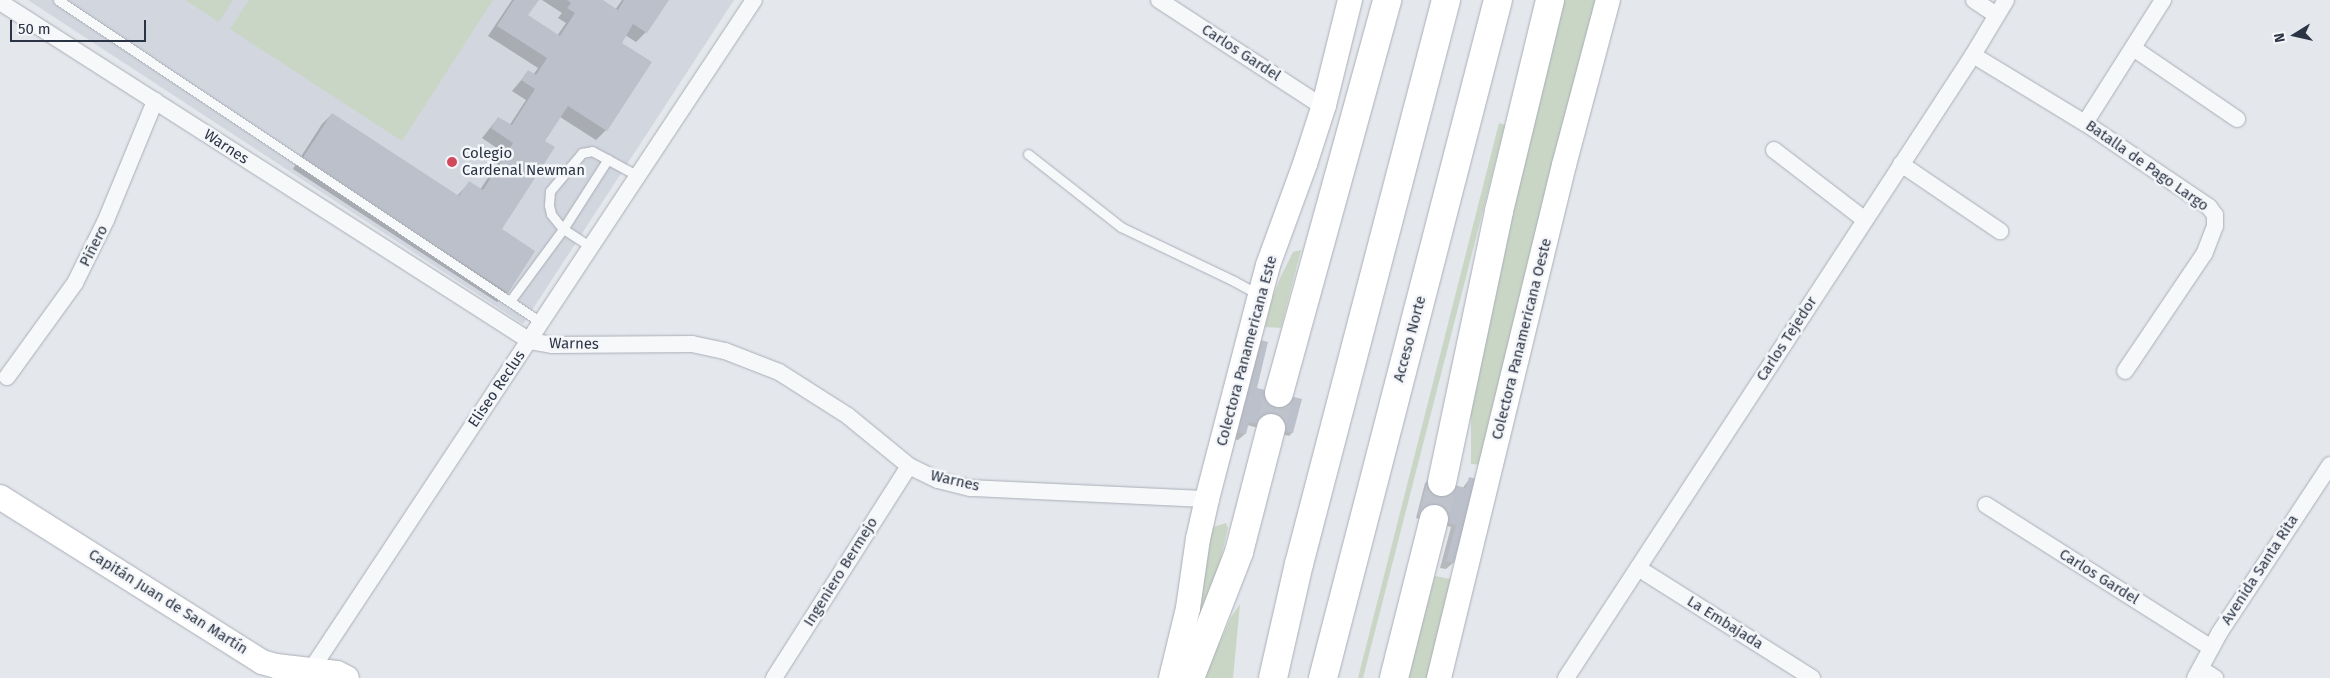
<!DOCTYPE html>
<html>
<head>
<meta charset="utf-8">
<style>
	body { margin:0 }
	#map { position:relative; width:2330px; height:678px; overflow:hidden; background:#e4e7ec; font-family:"Fira Sans",sans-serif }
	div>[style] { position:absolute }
	.built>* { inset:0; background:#d2d6de }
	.green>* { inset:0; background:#c9d6c5 }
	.shadow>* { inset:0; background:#0003 }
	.building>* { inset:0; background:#bbc0ca }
	.highway-tunnel>* { height:28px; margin-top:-14px; transform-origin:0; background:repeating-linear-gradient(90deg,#bfc3cb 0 28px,transparent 0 42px) }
	.roads { filter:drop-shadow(0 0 1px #a9aeb7) drop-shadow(0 0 1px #a9aeb7) }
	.lane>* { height:9px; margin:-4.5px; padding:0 4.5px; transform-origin:4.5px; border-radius:4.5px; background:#f7f8fa }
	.street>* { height:16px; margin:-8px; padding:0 8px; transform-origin:8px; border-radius:8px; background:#f7f8fa }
	.secondary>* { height:24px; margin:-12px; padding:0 12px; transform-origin:12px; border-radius:12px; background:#fff }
	.highway>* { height:28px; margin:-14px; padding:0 14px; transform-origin:14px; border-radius:14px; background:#fff }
	.dots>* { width:14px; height:14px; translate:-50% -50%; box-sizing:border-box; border:2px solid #f4f6f9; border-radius:50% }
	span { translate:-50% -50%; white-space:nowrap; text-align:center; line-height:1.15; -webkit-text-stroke:5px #f4f6f9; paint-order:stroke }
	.street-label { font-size:15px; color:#2b3445 }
	.poi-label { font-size:15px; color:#2b3445 }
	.left { translate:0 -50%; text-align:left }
	.north { position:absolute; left:2270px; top:10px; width:50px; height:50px; -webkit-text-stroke:4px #f4f6f9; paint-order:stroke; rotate:260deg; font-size:14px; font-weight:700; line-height:20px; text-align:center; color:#2b3445 }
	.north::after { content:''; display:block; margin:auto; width:18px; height:22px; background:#2b3445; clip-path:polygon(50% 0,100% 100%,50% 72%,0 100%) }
	.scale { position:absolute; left:10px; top:20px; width:136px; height:22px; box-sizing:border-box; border:2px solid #2b3445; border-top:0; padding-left:6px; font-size:15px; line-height:18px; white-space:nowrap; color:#2b3445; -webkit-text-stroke:4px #f4f6f9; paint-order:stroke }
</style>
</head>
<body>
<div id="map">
	<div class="built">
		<div style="clip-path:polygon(28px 0,734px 0,523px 324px)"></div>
	</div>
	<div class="green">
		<div style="clip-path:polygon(185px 0,233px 0,219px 22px)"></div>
		<div style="clip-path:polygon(249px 0,493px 0,402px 141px,230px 29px)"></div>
		<div style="clip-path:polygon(1557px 0,1599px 0,1483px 465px,1471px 464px,1471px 401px)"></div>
		<div style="clip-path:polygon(1499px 123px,1505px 125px,1363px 678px,1358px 678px)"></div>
		<div style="clip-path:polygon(1301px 250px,1281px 328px,1265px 327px,1272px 299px,1281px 276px,1293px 252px)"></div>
		<div style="clip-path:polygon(1226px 523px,1228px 528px,1222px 554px,1195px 649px,1197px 609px,1207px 529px)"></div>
		<div style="clip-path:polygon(1435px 576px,1455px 580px,1430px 678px,1407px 678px)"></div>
		<div style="clip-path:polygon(1240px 604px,1233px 678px,1202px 678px,1205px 676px,1231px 617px)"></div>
	</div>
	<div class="shadow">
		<div style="clip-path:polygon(512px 0,537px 0,527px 16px,557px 36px,566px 23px,558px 18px,562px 13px,542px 0,601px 0,615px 10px,622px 0,667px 0,646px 32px,636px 42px,625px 35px,620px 43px,650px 63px,606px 130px,596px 140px,560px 117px,544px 141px,500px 230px,534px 252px,507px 293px,497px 302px,293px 169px,322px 124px,332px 114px,457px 196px,469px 183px,480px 190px,504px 153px,482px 138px,498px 118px,509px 126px,526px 100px,512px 91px,528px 72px,533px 75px,538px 68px,488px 36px)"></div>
		<div style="clip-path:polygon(1255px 392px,1292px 433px,1289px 436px,1247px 425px,1245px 434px,1238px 440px,1229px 438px)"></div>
		<div style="clip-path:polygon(1470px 478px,1475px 480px,1453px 563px,1446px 569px,1440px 568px,1451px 527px,1416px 518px,1425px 483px,1428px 480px,1462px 489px)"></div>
	</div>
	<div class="building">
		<div style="clip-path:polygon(514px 0,539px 0,528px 15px,560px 36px,575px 13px,567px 8px,571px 3px,567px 0,603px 0,618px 10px,624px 0,669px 0,647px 33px,633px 24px,622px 43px,652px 62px,607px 131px,568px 106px,545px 141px,555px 147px,502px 229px,535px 251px,508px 293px,302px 159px,332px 113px,459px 196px,469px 181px,483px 190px,513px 143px,491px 128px,498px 117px,512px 125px,535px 89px,521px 80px,528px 70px,536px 75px,547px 58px,497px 26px)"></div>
		<div style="clip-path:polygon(1257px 339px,1268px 342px,1257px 388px,1302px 399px,1293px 433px,1249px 422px,1246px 434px,1235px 432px)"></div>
		<div style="clip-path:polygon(1469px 477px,1477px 479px,1454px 563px,1446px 561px,1456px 525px,1418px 515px,1428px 478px,1466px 488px)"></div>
	</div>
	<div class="highway-tunnel">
		<div style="left:1271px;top:428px;width:36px;rotate:-77deg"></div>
		<div style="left:1434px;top:519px;width:38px;rotate:-78deg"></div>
	</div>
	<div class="roads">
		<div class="lane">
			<div style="left:58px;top:0;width:582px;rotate:33.72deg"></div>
			<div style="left:1028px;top:154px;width:118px;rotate:38.1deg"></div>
			<div style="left:1121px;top:227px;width:125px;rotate:25.5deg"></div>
			<div style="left:1234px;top:281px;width:29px;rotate:29deg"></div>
			<div style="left:591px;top:247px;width:33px;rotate:-147deg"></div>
			<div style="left:563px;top:229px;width:19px;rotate:-129deg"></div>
			<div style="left:551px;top:214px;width:9px;rotate:-103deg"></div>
			<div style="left:549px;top:205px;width:14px;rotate:-86deg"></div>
			<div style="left:550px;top:191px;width:50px;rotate:-49.9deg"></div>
			<div style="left:582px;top:153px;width:10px;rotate:-11deg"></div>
			<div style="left:592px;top:151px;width:52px;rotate:28.5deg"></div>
			<div style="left:510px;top:301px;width:89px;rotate:-53.6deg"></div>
			<div style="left:563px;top:229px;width:83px;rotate:-57.3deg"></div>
		</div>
		<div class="street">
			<div style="left:1159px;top:0;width:196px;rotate:33.1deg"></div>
			<div style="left:1974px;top:0;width:27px;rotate:34deg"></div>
			<div style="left:0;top:2px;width:629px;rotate:32.6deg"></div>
			<div style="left:530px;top:341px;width:22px;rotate:10deg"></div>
			<div style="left:552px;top:345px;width:140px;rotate:-0.4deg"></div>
			<div style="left:692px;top:344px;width:34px;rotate:12deg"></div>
			<div style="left:725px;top:351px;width:58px;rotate:21.3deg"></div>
			<div style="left:779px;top:372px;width:82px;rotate:32.5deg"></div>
			<div style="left:848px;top:416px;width:79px;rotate:39.3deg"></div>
			<div style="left:909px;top:466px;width:32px;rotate:26deg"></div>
			<div style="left:938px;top:480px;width:34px;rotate:14deg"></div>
			<div style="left:971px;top:488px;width:236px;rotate:2.7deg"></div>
			<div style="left:2133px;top:48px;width:126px;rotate:34.3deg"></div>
			<div style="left:1973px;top:55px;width:131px;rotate:31.3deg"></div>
			<div style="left:2085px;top:123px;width:150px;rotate:34.1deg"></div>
			<div style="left:2209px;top:207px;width:10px;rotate:53deg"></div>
			<div style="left:2215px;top:215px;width:11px;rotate:90deg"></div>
			<div style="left:2215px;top:226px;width:30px;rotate:111deg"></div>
			<div style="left:2204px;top:254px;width:141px;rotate:124deg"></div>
			<div style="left:2085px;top:123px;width:146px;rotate:-57.6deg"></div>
			<div style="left:1774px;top:150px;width:113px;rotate:37.5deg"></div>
			<div style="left:1901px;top:164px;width:120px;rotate:34.1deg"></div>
			<div style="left:7px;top:377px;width:116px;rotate:-54.1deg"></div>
			<div style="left:75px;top:283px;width:70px;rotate:-63.8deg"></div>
			<div style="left:106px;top:220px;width:129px;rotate:-67.6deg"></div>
			<div style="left:1986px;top:505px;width:267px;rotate:32.4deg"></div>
			<div style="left:1638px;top:568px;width:206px;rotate:32.3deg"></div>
			<div style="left:2201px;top:669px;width:17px;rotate:33deg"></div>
			<div style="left:307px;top:676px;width:810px;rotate:-56.53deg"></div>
			<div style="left:774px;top:678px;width:251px;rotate:-57.5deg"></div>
			<div style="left:1566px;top:678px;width:744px;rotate:-56.84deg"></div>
			<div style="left:1973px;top:55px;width:64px;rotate:-59deg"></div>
			<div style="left:2195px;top:678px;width:52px;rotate:-61.5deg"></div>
			<div style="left:2220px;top:632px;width:200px;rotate:-56.6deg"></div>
		</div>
		<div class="secondary">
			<div style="left:0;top:497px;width:310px;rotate:32.2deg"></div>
			<div style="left:262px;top:662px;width:15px;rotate:16deg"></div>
			<div style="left:276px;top:666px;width:61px;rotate:6.5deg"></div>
			<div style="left:337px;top:673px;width:11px;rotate:27deg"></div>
			<div style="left:1171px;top:678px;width:72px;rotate:-76.3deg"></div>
			<div style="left:1188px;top:608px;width:70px;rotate:-81.8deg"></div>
			<div style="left:1198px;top:539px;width:41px;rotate:-77.3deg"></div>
			<div style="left:1207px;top:499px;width:211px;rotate:-75.4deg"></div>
			<div style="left:1260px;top:295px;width:31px;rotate:-75deg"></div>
			<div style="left:1268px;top:265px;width:108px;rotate:-69.9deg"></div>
			<div style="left:1305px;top:164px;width:62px;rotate:-72.1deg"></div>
			<div style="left:1324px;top:105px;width:108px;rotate:-76.1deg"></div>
			<div style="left:1439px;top:678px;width:528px;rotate:-76.31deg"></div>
			<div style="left:1564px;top:165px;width:171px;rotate:-75.1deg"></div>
		</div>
		<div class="highway">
			<div style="left:1279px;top:393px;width:408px;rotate:-74.6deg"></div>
			<div style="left:1442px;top:482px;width:277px;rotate:-78.1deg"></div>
			<div style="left:1499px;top:211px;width:217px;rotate:-76.4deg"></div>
			<div style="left:1190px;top:678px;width:135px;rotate:-68.7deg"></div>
			<div style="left:1239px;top:552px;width:128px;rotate:-75.5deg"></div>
			<div style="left:1273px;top:678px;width:117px;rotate:-77.2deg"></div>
			<div style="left:1299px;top:564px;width:583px;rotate:-75.39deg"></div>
			<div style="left:1323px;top:678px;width:700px;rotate:-75.53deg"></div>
			<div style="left:1394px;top:678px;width:164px;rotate:-75.9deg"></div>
		</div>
	</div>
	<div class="dots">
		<div style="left:452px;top:162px;background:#d1495b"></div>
	</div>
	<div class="street-label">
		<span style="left:1241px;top:53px;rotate:33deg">Carlos Gardel</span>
		<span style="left:226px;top:147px;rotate:33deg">Warnes</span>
		<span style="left:2147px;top:166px;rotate:35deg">Batalla de Pago Largo</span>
		<span style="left:94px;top:246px;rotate:-63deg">Piñero</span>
		<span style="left:1410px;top:339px;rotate:-75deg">Acceso Norte</span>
		<span style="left:1522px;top:339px;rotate:-76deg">Colectora Panamericana Oeste</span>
		<span style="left:1787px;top:339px;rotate:-57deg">Carlos Tejedor</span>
		<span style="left:574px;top:344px;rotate:1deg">Warnes</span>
		<span style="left:1247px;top:351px;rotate:-75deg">Colectora Panamericana Este</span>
		<span style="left:497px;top:389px;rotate:-56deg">Eliseo Reclus</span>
		<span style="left:955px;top:481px;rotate:13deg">Warnes</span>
		<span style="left:2260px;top:570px;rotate:-57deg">Avenida Santa Rita</span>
		<span style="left:841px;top:572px;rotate:-58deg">Ingeniero Bermejo</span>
		<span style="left:2099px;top:577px;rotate:32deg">Carlos Gardel</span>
		<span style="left:168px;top:602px;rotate:32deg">Capitán Juan de San Martín</span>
		<span style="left:1725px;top:623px;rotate:32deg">La Embajada</span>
	</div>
	<div class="poi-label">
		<span class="left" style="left:462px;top:162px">Colegio<br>Cardenal Newman</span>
	</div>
	<div class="north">N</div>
	<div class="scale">50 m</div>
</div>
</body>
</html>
